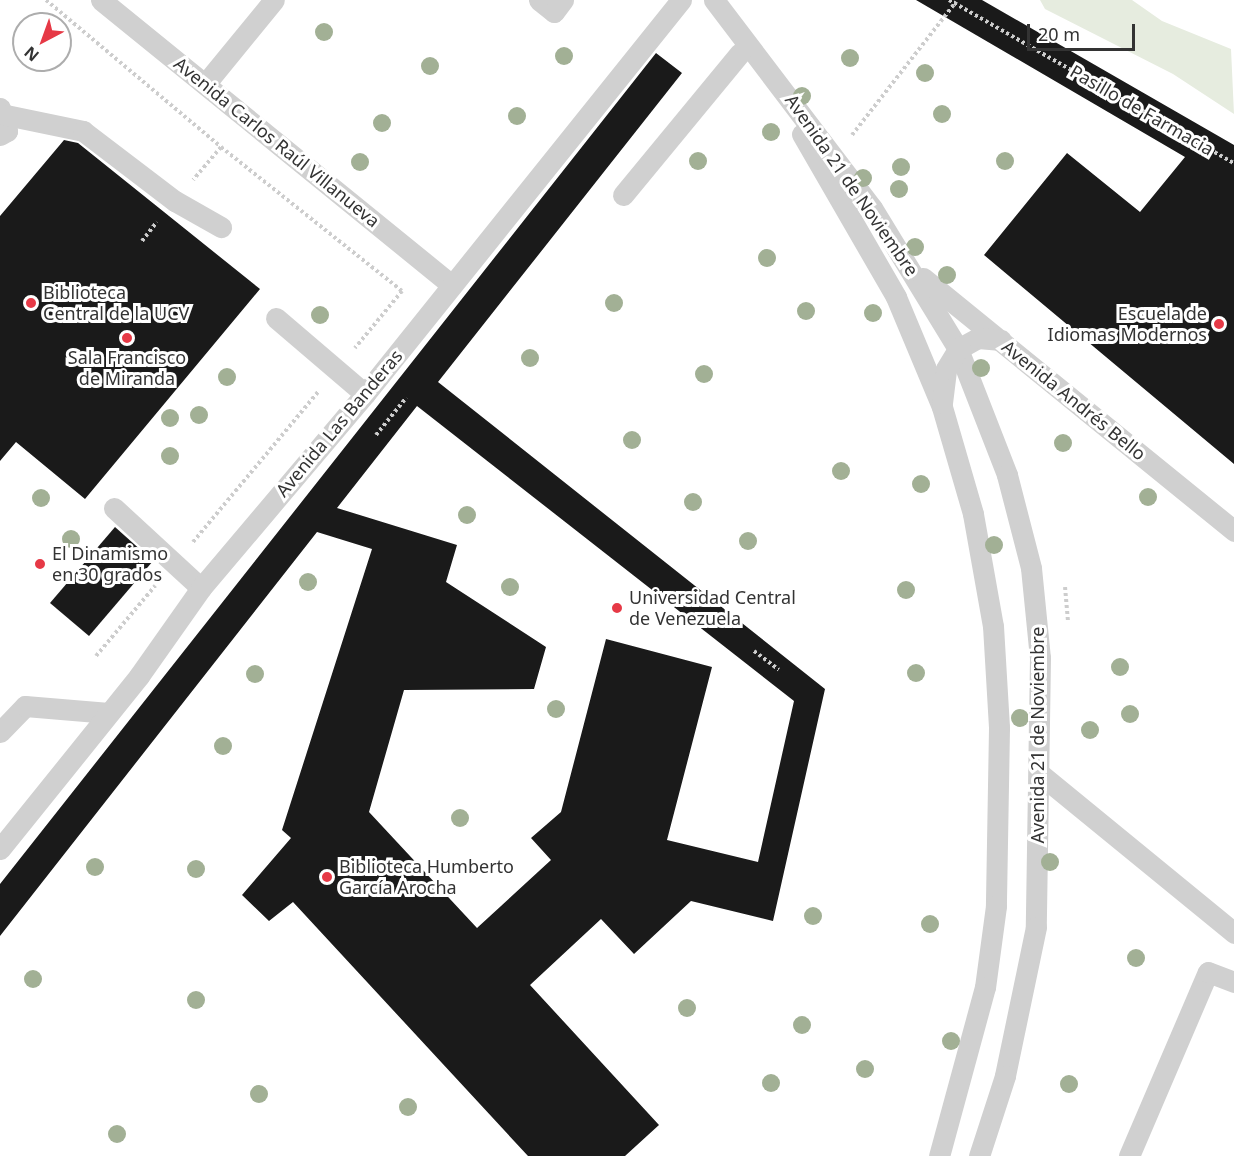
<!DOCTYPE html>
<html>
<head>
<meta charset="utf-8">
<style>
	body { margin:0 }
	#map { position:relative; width:1234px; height:1156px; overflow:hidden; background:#fff; font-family:"Noto Sans",sans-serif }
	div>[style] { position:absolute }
	.green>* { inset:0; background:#e6ecdf }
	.building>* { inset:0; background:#1a1a1a }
	.path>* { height:4px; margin-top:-2px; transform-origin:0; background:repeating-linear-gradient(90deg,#cdcdcd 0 3px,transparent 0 6px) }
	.lane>* { height:21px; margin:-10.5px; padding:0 10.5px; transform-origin:10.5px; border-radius:10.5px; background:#d0d0d0 }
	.trees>* { width:18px; height:18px; margin:-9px; border-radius:50%; background:#a2b095 }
	.dots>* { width:16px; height:16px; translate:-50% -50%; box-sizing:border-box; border:3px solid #fff; border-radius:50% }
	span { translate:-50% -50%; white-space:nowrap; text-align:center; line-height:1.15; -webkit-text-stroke:6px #fff; paint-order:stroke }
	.street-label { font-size:18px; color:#333 }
	.poi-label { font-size:18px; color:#333 }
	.left { translate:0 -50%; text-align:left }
	.right { translate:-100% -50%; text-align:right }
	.north { position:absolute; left:12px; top:12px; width:60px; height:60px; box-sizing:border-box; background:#fff; border:2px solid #adadad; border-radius:50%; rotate:221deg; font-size:16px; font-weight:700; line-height:24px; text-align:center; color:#333 }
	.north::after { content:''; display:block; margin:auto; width:21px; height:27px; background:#e63946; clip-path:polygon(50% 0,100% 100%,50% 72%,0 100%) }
	.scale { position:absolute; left:1027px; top:24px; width:108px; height:27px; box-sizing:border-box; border:3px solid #333; border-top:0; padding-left:8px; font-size:18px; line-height:21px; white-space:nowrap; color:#333; -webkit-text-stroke:4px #fff; paint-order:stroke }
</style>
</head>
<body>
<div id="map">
	<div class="green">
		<div style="clip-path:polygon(1040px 0,1132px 0,1162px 21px,1231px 49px,1234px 114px,1173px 74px,1045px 9px)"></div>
	</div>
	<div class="building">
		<div style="clip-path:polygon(916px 0,982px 0,1234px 145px,1234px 464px,984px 255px,1067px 153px,1140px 212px,1185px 157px)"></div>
		<div style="clip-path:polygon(evenodd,656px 53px,682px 73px,438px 382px,825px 689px,773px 921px,691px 901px,634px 954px,601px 919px,530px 985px,659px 1125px,625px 1156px,528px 1156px,293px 902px,269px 921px,242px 895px,291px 838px,282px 830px,372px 549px,317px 532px,0 936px,0 884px,656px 53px,417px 406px,794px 701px,758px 862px,667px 840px,712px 667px,606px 639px,561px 812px,531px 838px,551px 860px,477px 928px,369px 812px,404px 690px,534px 689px,546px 647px,446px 582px,457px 545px,337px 508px,417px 406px)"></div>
		<div style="clip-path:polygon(64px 140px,78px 143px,260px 289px,85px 499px,16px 442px,0 461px,0 216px)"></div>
		<div style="clip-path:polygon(115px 527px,153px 561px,89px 636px,50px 603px)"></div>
	</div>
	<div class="path">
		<div style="left:46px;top:0;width:229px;rotate:40deg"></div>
		<div style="left:221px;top:147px;width:43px;rotate:130.3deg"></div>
		<div style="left:949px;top:0;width:328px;rotate:29.8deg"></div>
		<div style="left:852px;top:135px;width:169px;rotate:-52deg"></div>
		<div style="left:221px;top:147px;width:231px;rotate:38.5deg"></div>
		<div style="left:402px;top:291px;width:74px;rotate:129.5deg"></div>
		<div style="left:142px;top:241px;width:24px;rotate:-52deg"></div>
		<div style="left:376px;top:435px;width:48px;rotate:-51deg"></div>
		<div style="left:193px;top:542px;width:197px;rotate:-50.2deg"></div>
		<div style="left:1065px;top:587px;width:34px;rotate:85deg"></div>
		<div style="left:754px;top:651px;width:31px;rotate:37deg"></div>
		<div style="left:96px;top:656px;width:92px;rotate:-49.9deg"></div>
	</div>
	<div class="lane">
		<div style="left:101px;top:0;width:452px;rotate:39.1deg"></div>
		<div style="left:539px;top:0;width:19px;rotate:39deg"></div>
		<div style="left:554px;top:12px;width:15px;rotate:-53deg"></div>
		<div style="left:714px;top:0;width:261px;rotate:52.8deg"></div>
		<div style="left:872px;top:208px;width:165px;rotate:58.6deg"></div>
		<div style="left:958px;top:349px;width:135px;rotate:68.7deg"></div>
		<div style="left:1007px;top:475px;width:96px;rotate:75.5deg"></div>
		<div style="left:1031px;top:568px;width:90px;rotate:84.3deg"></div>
		<div style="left:1040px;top:658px;width:269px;rotate:90.9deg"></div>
		<div style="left:1036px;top:927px;width:152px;rotate:101.8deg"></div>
		<div style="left:1005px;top:1076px;width:84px;rotate:108deg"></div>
		<div style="left:206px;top:83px;width:107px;rotate:-50.7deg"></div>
		<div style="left:0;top:108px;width:24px;rotate:73deg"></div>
		<div style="left:7px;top:131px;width:8px;rotate:150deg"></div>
		<div style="left:6px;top:115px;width:79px;rotate:11.7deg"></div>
		<div style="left:83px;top:131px;width:116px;rotate:37.3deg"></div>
		<div style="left:175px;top:201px;width:53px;rotate:29.5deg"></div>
		<div style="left:802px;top:134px;width:188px;rotate:60deg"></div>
		<div style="left:896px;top:297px;width:119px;rotate:67.3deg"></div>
		<div style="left:942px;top:407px;width:111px;rotate:73.8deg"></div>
		<div style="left:973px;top:514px;width:114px;rotate:79.9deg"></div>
		<div style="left:993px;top:626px;width:102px;rotate:86.6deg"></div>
		<div style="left:999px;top:728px;width:178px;rotate:91deg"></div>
		<div style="left:996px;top:906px;width:82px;rotate:97.7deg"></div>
		<div style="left:985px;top:987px;width:175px;rotate:105.2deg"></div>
		<div style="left:623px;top:195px;width:184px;rotate:-50.5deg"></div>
		<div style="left:923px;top:278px;width:401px;rotate:39.1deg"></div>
		<div style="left:276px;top:318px;width:117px;rotate:40.5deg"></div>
		<div style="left:942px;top:403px;width:34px;rotate:-83deg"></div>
		<div style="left:946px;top:369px;width:23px;rotate:-59deg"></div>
		<div style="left:958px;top:349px;width:23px;rotate:-29deg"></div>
		<div style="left:978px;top:338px;width:23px;rotate:5deg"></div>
		<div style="left:114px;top:508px;width:118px;rotate:42.6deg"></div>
		<div style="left:0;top:732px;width:36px;rotate:-46deg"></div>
		<div style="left:25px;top:706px;width:84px;rotate:4.8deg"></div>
		<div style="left:1040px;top:774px;width:251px;rotate:39.3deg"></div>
		<div style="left:0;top:849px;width:222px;rotate:-51.2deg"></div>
		<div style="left:139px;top:676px;width:108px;rotate:-54.8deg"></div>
		<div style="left:201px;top:588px;width:254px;rotate:-49.8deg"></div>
		<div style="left:365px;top:394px;width:505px;rotate:-51.27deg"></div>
		<div style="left:1129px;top:1156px;width:200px;rotate:-66.8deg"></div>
		<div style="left:1208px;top:972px;width:28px;rotate:21deg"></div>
	</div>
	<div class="trees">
		<div style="left:324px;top:32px"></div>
		<div style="left:564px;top:56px"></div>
		<div style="left:850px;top:58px"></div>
		<div style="left:430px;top:66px"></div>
		<div style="left:925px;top:73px"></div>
		<div style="left:802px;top:96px"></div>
		<div style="left:942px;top:114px"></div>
		<div style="left:517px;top:116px"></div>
		<div style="left:382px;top:123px"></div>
		<div style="left:771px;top:132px"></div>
		<div style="left:698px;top:161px"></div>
		<div style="left:1005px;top:161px"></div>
		<div style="left:360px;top:162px"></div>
		<div style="left:901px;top:167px"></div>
		<div style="left:863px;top:178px"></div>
		<div style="left:899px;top:189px"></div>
		<div style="left:915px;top:247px"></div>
		<div style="left:767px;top:258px"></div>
		<div style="left:947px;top:275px"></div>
		<div style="left:614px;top:303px"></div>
		<div style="left:806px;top:311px"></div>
		<div style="left:873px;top:313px"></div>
		<div style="left:320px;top:315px"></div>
		<div style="left:530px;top:358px"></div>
		<div style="left:981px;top:368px"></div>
		<div style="left:704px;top:374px"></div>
		<div style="left:227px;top:377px"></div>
		<div style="left:199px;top:415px"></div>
		<div style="left:170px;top:418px"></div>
		<div style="left:632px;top:440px"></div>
		<div style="left:1063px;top:443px"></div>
		<div style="left:170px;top:456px"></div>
		<div style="left:841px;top:471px"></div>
		<div style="left:921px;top:484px"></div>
		<div style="left:1148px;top:497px"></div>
		<div style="left:41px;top:498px"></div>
		<div style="left:693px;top:502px"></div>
		<div style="left:467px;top:515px"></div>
		<div style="left:71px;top:539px"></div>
		<div style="left:748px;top:541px"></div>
		<div style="left:994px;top:545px"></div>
		<div style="left:308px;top:582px"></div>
		<div style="left:510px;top:587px"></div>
		<div style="left:906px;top:590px"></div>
		<div style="left:1120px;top:667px"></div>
		<div style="left:916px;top:673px"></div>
		<div style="left:255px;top:674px"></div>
		<div style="left:556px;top:709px"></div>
		<div style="left:1130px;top:714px"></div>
		<div style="left:1020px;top:718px"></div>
		<div style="left:1090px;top:730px"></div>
		<div style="left:223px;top:746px"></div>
		<div style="left:460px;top:818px"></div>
		<div style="left:1050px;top:862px"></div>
		<div style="left:95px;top:867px"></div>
		<div style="left:196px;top:869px"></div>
		<div style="left:813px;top:916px"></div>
		<div style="left:930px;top:924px"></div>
		<div style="left:1136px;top:958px"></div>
		<div style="left:33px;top:979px"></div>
		<div style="left:196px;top:1000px"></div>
		<div style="left:687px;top:1008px"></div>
		<div style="left:802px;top:1025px"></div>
		<div style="left:951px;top:1041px"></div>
		<div style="left:865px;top:1069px"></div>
		<div style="left:771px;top:1083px"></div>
		<div style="left:1069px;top:1084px"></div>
		<div style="left:259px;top:1094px"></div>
		<div style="left:408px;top:1107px"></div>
		<div style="left:117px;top:1134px"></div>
	</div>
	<div class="dots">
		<div style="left:31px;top:303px;background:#e63946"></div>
		<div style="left:1219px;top:324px;background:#e63946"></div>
		<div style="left:127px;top:338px;background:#e63946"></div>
		<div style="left:40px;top:564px;background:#e63946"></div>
		<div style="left:617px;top:608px;background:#e63946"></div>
		<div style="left:327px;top:877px;background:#e63946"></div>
	</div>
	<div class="street-label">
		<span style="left:1142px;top:110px;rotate:30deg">Pasillo de Farmacia</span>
		<span style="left:277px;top:142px;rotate:39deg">Avenida Carlos Raúl Villanueva</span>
		<span style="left:852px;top:185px;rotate:55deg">Avenida 21 de Noviembre</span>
		<span style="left:1074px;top:400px;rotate:39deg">Avenida Andrés Bello</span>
		<span style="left:339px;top:423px;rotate:-50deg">Avenida Las Banderas</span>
		<span style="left:1037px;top:735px;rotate:-90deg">Avenida 21 de Noviembre</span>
	</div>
	<div class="poi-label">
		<span class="left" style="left:43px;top:303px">Biblioteca<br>Central de la UCV</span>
		<span class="right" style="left:1207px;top:324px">Escuela de<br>Idiomas Modernos</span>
		<span style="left:127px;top:368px">Sala Francisco<br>de Miranda</span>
		<span class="left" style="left:52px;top:564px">El Dinamismo<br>en 30 grados</span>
		<span class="left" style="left:629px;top:608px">Universidad Central<br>de Venezuela</span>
		<span class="left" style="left:339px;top:877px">Biblioteca Humberto<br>García Arocha</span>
	</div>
	<div class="north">N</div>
	<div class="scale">20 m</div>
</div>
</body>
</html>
